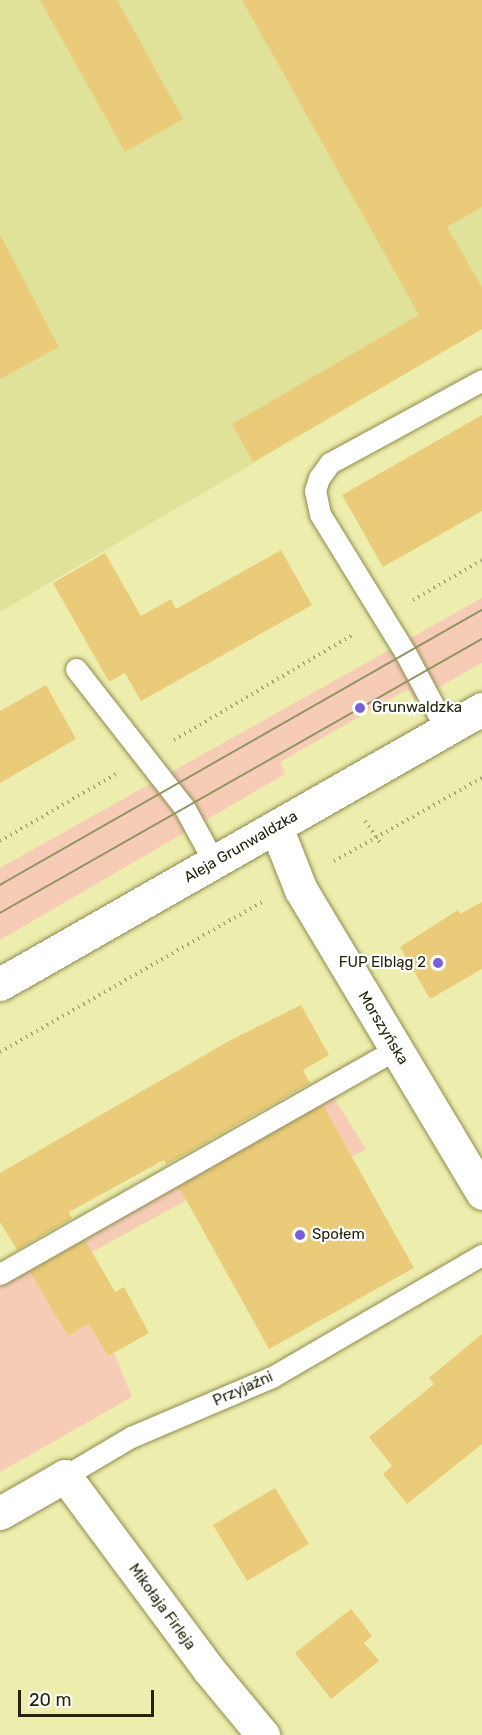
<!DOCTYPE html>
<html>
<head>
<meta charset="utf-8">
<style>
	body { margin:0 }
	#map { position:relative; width:482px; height:1735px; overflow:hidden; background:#edeead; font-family:Rubik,sans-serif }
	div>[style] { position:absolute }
	.built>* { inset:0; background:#e1e299 }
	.green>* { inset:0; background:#f6ccb6 }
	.building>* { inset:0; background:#eacb7a }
	.path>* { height:4px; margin-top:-2px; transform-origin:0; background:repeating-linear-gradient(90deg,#a6a774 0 1.5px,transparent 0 6px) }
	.roads { filter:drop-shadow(0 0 2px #8c8c4e) drop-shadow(0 0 2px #8c8c4e) }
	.service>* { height:21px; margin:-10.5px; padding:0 10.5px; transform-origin:10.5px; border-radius:10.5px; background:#fff }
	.minor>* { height:33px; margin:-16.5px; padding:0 16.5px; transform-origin:16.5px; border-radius:16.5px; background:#fff }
	.secondary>* { height:33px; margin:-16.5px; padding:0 16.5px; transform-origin:16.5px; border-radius:16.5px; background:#fff }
	.tram>* { height:1.5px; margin:-0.75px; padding:0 0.75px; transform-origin:0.75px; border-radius:0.75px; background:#929363 }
	.dots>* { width:16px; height:16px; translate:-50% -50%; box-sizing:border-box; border:3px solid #fff; border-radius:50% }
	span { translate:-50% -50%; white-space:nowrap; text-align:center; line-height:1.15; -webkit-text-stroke:4.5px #fff; paint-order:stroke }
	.poi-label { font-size:15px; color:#24240a }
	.left { translate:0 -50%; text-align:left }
	.right { translate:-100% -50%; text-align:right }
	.street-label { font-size:15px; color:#24240a }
	.scale { position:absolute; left:18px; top:1690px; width:136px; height:27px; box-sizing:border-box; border:3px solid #24240a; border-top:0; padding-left:8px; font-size:18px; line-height:21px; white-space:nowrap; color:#24240a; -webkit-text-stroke:4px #fff; paint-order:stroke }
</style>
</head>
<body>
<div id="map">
	<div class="built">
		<div style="clip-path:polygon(0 0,482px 0,482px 329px,0 612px)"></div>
	</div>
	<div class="green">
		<div style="clip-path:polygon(482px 598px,482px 663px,415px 700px,408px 689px,280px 762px,285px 774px,0 940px,0 868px)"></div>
		<div style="clip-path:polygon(328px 1088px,366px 1149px,352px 1157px,331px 1121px,92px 1252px,44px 1294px,68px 1336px,89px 1324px,108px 1356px,114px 1353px,132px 1397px,0 1472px,0 1274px)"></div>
	</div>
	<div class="building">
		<div style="clip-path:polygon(40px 0,117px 0,183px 119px,125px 152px)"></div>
		<div style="clip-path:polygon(242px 0,482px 0,482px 207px,447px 227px,482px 287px,482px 329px,253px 462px,232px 424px,419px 315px)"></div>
		<div style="clip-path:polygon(0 235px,59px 347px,0 379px)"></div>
		<div style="clip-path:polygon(482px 415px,482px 511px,383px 567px,342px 495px)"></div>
		<div style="clip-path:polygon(281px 550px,312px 605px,141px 701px,125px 673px,109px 682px,53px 583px,105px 553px,141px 616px,171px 599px,176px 609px)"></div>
		<div style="clip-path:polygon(46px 685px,76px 739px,0 783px,0 711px)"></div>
		<div style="clip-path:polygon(482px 902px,482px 969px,430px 999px,400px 947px,458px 910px,460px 914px)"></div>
		<div style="clip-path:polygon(301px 1005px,329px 1055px,303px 1070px,310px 1083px,166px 1165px,164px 1160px,69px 1212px,72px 1218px,17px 1250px,0 1222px,0 1173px,229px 1041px)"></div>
		<div style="clip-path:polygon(323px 1105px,414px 1268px,269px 1349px,179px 1187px)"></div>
		<div style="clip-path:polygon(85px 1240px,115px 1292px,124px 1287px,149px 1333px,108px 1356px,89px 1324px,68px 1336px,30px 1272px)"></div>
		<div style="clip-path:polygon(482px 1334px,482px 1444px,407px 1504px,383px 1474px,392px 1466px,369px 1437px,434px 1384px,429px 1378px)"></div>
		<div style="clip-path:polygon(275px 1488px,309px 1544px,247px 1581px,213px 1525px)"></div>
		<div style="clip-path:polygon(351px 1609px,372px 1636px,364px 1643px,379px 1661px,331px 1699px,295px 1653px)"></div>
	</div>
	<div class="path">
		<div style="left:413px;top:600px;width:80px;rotate:-30.1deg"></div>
		<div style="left:174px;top:740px;width:209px;rotate:-30.5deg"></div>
		<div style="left:365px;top:821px;width:29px;rotate:55deg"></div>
		<div style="left:0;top:841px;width:134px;rotate:-30deg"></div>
		<div style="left:334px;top:861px;width:170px;rotate:-29.3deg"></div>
		<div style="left:0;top:1052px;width:302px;rotate:-29.8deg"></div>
	</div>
	<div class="roads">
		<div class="service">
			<div style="left:76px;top:669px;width:175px;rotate:52deg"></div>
			<div style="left:184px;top:807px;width:63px;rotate:61.4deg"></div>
			<div style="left:446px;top:729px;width:85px;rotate:-118.1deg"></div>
			<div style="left:406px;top:654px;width:164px;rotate:-121.6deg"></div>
			<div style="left:320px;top:514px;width:24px;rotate:-102deg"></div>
			<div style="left:315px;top:491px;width:14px;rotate:-73deg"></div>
			<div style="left:319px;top:478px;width:19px;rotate:-54deg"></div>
			<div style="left:330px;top:463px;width:173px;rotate:-28.6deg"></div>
			<div style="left:0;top:1274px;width:455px;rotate:-29.6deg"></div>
			<div style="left:65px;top:1476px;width:77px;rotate:-30.6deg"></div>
			<div style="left:131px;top:1437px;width:153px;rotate:-23.1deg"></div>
			<div style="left:272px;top:1377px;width:243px;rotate:-30.2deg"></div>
		</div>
		<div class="minor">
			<div style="left:276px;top:827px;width:68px;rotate:68.4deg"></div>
			<div style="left:301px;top:890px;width:353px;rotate:59.1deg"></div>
			<div style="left:0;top:1513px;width:75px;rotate:-29.6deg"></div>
			<div style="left:65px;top:1476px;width:242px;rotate:53.4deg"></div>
			<div style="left:209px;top:1670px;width:85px;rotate:50.3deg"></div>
		</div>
		<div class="secondary">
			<div style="left:0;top:984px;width:555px;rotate:-29.71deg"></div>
		</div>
	</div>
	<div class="tram">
		<div style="left:0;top:885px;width:555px;rotate:-29.71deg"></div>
		<div style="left:0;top:913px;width:554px;rotate:-29.62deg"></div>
	</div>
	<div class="dots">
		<div style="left:360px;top:708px;background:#785fd9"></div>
		<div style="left:438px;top:963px;background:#785fd9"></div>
		<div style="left:300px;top:1235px;background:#785fd9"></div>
	</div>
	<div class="poi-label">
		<span class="left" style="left:372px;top:708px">Grunwaldzka</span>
		<span class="right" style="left:426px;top:963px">FUP Elbląg 2</span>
		<span class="left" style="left:312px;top:1235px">Społem</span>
	</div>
	<div class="street-label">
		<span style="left:241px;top:847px;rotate:-30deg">Aleja Grunwaldzka</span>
		<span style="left:383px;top:1028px;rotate:59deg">Morszyńska</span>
		<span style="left:243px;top:1389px;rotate:-24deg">Przyjaźni</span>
		<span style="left:162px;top:1607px;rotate:54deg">Mikołaja Firleja</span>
	</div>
	<div class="scale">20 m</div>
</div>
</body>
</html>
